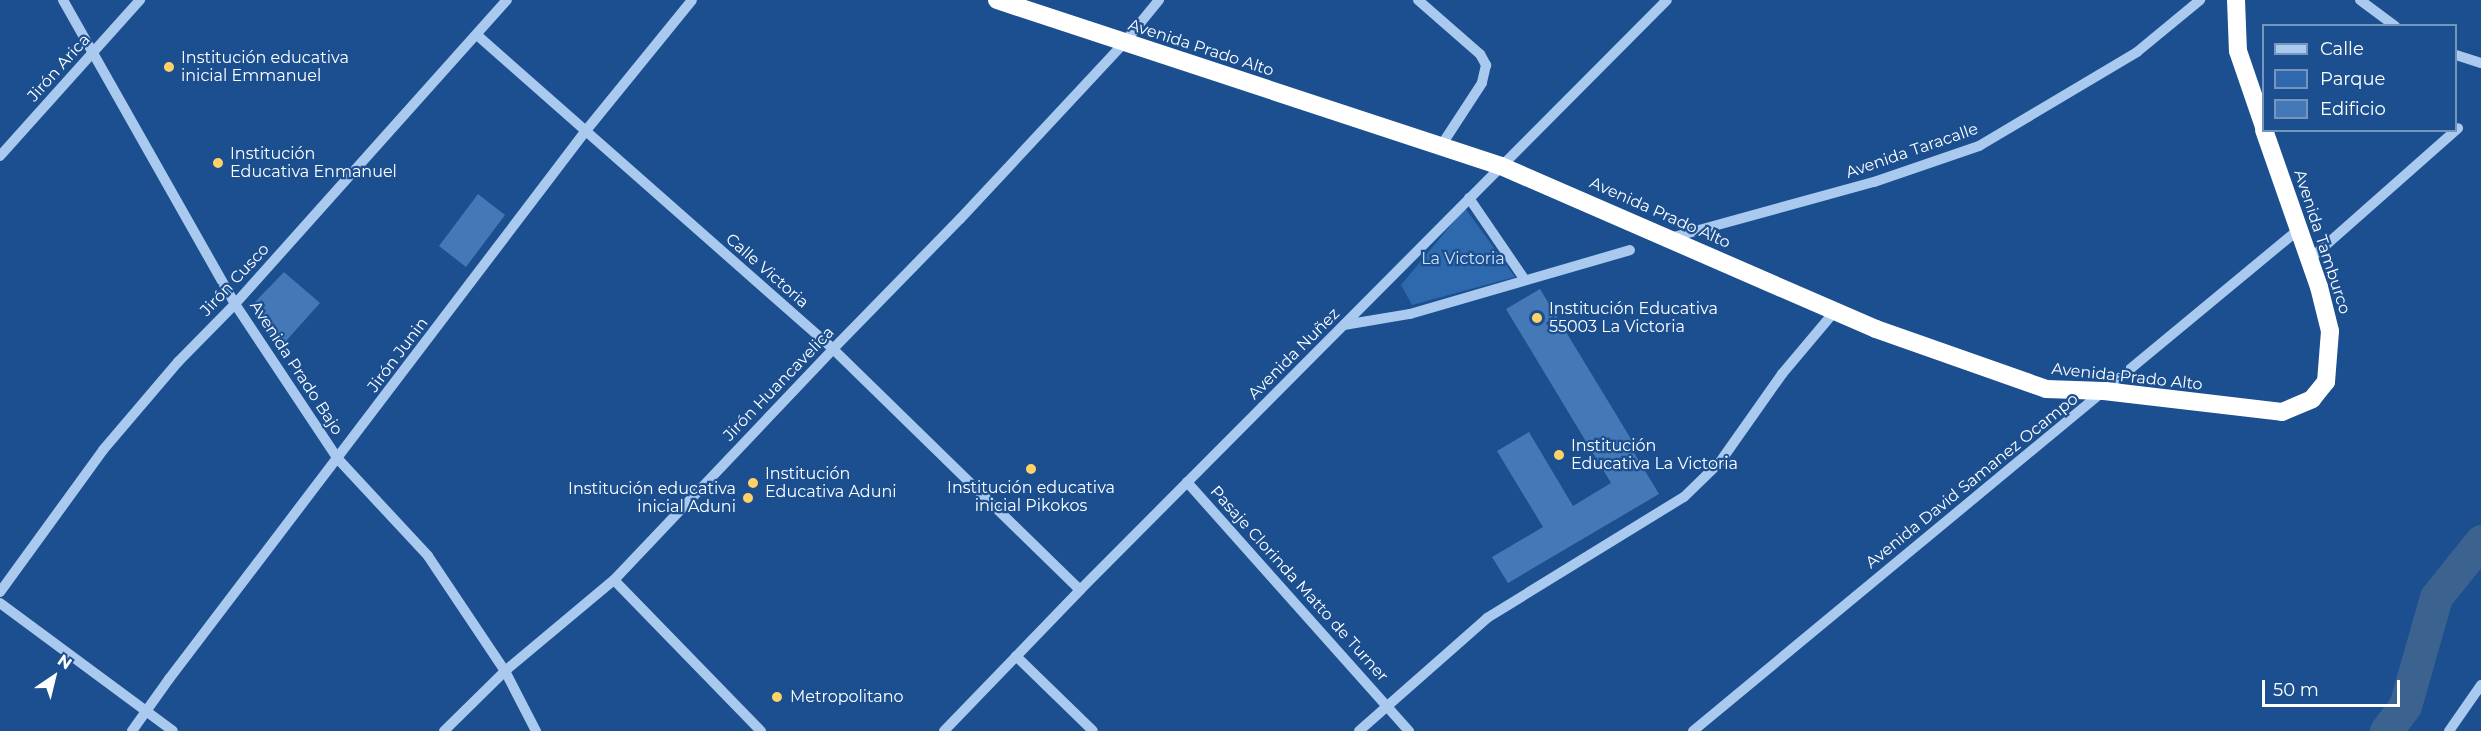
<!DOCTYPE html>
<html>
<head>
<meta charset="utf-8">
<style>
	body { margin:0 }
	#map { position:relative; width:2481px; height:731px; overflow:hidden; background:#1b4f8f; font-family:Montserrat,sans-serif }
	div>[style] { position:absolute }
	.green>* { inset:0; background:#2e69ad }
	.river>* { height:33px; margin:-16.5px; padding:0 16.5px; transform-origin:16.5px; border-radius:16.5px; background:#3c6290 }
	.building>* { inset:0; background:#4478b7 }
	.minor>* { height:10px; margin:-5px; padding:0 5px; transform-origin:5px; border-radius:5px; background:#a9c9ee }
	.highway>* { height:18px; margin:-9px; padding:0 9px; transform-origin:9px; border-radius:9px; background:#fff }
	.dots>* { width:16px; height:16px; translate:-50% -50%; box-sizing:border-box; border:3px solid #1b4f8f; border-radius:50% }
	span { translate:-50% -50%; white-space:nowrap; text-align:center; line-height:1.15; -webkit-text-stroke:4.5px #1b4f8f; paint-order:stroke }
	.street-label { font-size:16px; color:#fff }
	.poi-label { font-size:16px; color:#fff }
	.left { translate:0 -50%; text-align:left }
	.right { translate:-100% -50%; text-align:right }
	.park-label { font-size:16px; color:#cfe3fa }
	.legend { position:absolute; left:2262px; top:24px; width:195px; height:108px; box-sizing:border-box; background:#1b4f8f; border:2px solid #7695bc; margin:0; padding:8px 10px; list-style:none; font-size:18px; color:#fff }
	.legend li { display:flex; align-items:center; gap:12px; height:30px }
	.legend b { width:30px; border:2px solid #7695bc }
	.north { position:absolute; left:24px; top:647px; width:60px; height:60px; -webkit-text-stroke:4px #1b4f8f; paint-order:stroke; rotate:35deg; font-size:16px; font-weight:700; line-height:24px; text-align:center; color:#fff }
	.north::after { content:''; display:block; margin:auto; width:21px; height:27px; background:#fff; clip-path:polygon(50% 0,100% 100%,50% 72%,0 100%) }
	.scale { position:absolute; left:2262px; top:680px; width:138px; height:27px; box-sizing:border-box; border:3px solid #fff; border-top:0; padding-left:8px; font-size:18px; line-height:21px; white-space:nowrap; color:#fff; -webkit-text-stroke:4px #1b4f8f; paint-order:stroke }
</style>
</head>
<body>
<div id="map">
	<div class="green">
		<div style="clip-path:polygon(1465px 208px,1515px 277px,1412px 305px,1401px 285px)"></div>
	</div>
	<div class="river">
		<div style="left:2386px;top:731px;width:31px;rotate:-53deg"></div>
		<div style="left:2405px;top:706px;width:113px;rotate:-74.1deg"></div>
		<div style="left:2436px;top:597px;width:72px;rotate:-51.2deg"></div>
	</div>
	<div class="building">
		<div style="clip-path:polygon(478px 194px,505px 215px,466px 267px,439px 246px)"></div>
		<div style="clip-path:polygon(284px 272px,320px 303px,278px 350px,255px 312px,255px 302px)"></div>
		<div style="clip-path:polygon(1540px 289px,1634px 444px,1630px 446px,1659px 494px,1508px 583px,1492px 557px,1543px 527px,1497px 451px,1529px 432px,1573px 506px,1611px 483px,1506px 309px)"></div>
	</div>
	<div class="minor">
		<div style="left:63px;top:0;width:349px;rotate:60.5deg"></div>
		<div style="left:235px;top:304px;width:186px;rotate:56.4deg"></div>
		<div style="left:338px;top:459px;width:132px;rotate:47.1deg"></div>
		<div style="left:428px;top:556px;width:138px;rotate:56.2deg"></div>
		<div style="left:505px;top:671px;width:68px;rotate:62.7deg"></div>
		<div style="left:1418px;top:0;width:82px;rotate:41.1deg"></div>
		<div style="left:1480px;top:54px;width:13px;rotate:61deg"></div>
		<div style="left:1486px;top:65px;width:18px;rotate:103deg"></div>
		<div style="left:1482px;top:83px;width:75px;rotate:123.1deg"></div>
		<div style="left:2360px;top:0;width:44px;rotate:36.6deg"></div>
		<div style="left:477px;top:35px;width:475px;rotate:41.4deg"></div>
		<div style="left:833px;top:349px;width:345px;rotate:44.3deg"></div>
		<div style="left:2456px;top:55px;width:26px;rotate:18deg"></div>
		<div style="left:0;top:156px;width:210px;rotate:-48.1deg"></div>
		<div style="left:1469px;top:198px;width:99px;rotate:55.7deg"></div>
		<div style="left:1670px;top:238px;width:212px;rotate:-15.4deg"></div>
		<div style="left:1874px;top:182px;width:111px;rotate:-18.9deg"></div>
		<div style="left:1979px;top:146px;width:184px;rotate:-30.7deg"></div>
		<div style="left:2137px;top:52px;width:82px;rotate:-39.5deg"></div>
		<div style="left:2309px;top:260px;width:199px;rotate:-41.5deg"></div>
		<div style="left:1344px;top:325px;width:67px;rotate:-9.5deg"></div>
		<div style="left:1410px;top:314px;width:229px;rotate:-16.2deg"></div>
		<div style="left:1187px;top:482px;width:334px;rotate:48.3deg"></div>
		<div style="left:614px;top:580px;width:211px;rotate:45.8deg"></div>
		<div style="left:0;top:592px;width:175px;rotate:-54deg"></div>
		<div style="left:103px;top:450px;width:116px;rotate:-49.6deg"></div>
		<div style="left:178px;top:362px;width:81px;rotate:-45.5deg"></div>
		<div style="left:235px;top:304px;width:408px;rotate:-48.2deg"></div>
		<div style="left:0;top:603px;width:215px;rotate:36.5deg"></div>
		<div style="left:1016px;top:656px;width:107px;rotate:44.2deg"></div>
		<div style="left:132px;top:731px;width:64px;rotate:-54.6deg"></div>
		<div style="left:169px;top:679px;width:686px;rotate:-52.76deg"></div>
		<div style="left:584px;top:133px;width:171px;rotate:-50.9deg"></div>
		<div style="left:444px;top:731px;width:86px;rotate:-44.5deg"></div>
		<div style="left:505px;top:671px;width:142px;rotate:-39.9deg"></div>
		<div style="left:614px;top:580px;width:318px;rotate:-46.5deg"></div>
		<div style="left:833px;top:349px;width:182px;rotate:-45.7deg"></div>
		<div style="left:960px;top:219px;width:239px;rotate:-47deg"></div>
		<div style="left:1123px;top:44px;width:57px;rotate:-50.7deg"></div>
		<div style="left:944px;top:731px;width:196px;rotate:-46deg"></div>
		<div style="left:1080px;top:590px;width:832px;rotate:-45.15deg"></div>
		<div style="left:1359px;top:731px;width:171px;rotate:-41.4deg"></div>
		<div style="left:1487px;top:618px;width:231px;rotate:-31.6deg"></div>
		<div style="left:1684px;top:497px;width:50px;rotate:-44.2deg"></div>
		<div style="left:1720px;top:462px;width:108px;rotate:-54.8deg"></div>
		<div style="left:1782px;top:374px;width:82px;rotate:-49.9deg"></div>
		<div style="left:1693px;top:731px;width:786px;rotate:-39.63deg"></div>
		<div style="left:2449px;top:731px;width:56px;rotate:-55.2deg"></div>
	</div>
	<div class="highway">
		<div style="left:997px;top:0;width:531px;rotate:18.23deg"></div>
		<div style="left:1501px;top:166px;width:409px;rotate:23.5deg"></div>
		<div style="left:1876px;top:329px;width:180px;rotate:19.4deg"></div>
		<div style="left:2046px;top:389px;width:58px;rotate:2deg"></div>
		<div style="left:2104px;top:391px;width:179px;rotate:6.7deg"></div>
		<div style="left:2282px;top:412px;width:33px;rotate:-23deg"></div>
		<div style="left:2312px;top:399px;width:22px;rotate:-51deg"></div>
		<div style="left:2326px;top:382px;width:51px;rotate:-85.5deg"></div>
		<div style="left:2330px;top:331px;width:45px;rotate:-104deg"></div>
		<div style="left:2319px;top:287px;width:166px;rotate:-109.3deg"></div>
		<div style="left:2236px;top:0;width:51px;rotate:87.8deg"></div>
		<div style="left:2238px;top:51px;width:80px;rotate:71.1deg"></div>
	</div>
	<div class="dots">
		<div style="left:169px;top:67px;background:#ffd166"></div>
		<div style="left:218px;top:163px;background:#ffd166"></div>
		<div style="left:1537px;top:318px;background:#ffd166"></div>
		<div style="left:1559px;top:455px;background:#ffd166"></div>
		<div style="left:1031px;top:469px;background:#ffd166"></div>
		<div style="left:753px;top:483px;background:#ffd166"></div>
		<div style="left:748px;top:498px;background:#ffd166"></div>
		<div style="left:777px;top:697px;background:#ffd166"></div>
	</div>
	<div class="street-label">
		<span style="left:1201px;top:48px;rotate:18deg">Avenida Prado Alto</span>
		<span style="left:59px;top:68px;rotate:-48deg">Jirón Arica</span>
		<span style="left:1912px;top:151px;rotate:-19deg">Avenida Taracalle</span>
		<span style="left:1660px;top:213px;rotate:24deg">Avenida Prado Alto</span>
		<span style="left:2322px;top:242px;rotate:72deg">Avenida Tamburco</span>
		<span style="left:767px;top:271px;rotate:41deg">Calle Victoria</span>
		<span style="left:235px;top:280px;rotate:-47deg">Jirón Cusco</span>
		<span style="left:1294px;top:354px;rotate:-45deg">Avenida Nuñez</span>
		<span style="left:398px;top:355px;rotate:-53deg">Jirón Junin</span>
		<span style="left:296px;top:368px;rotate:57deg">Avenida Prado Bajo</span>
		<span style="left:2127px;top:377px;rotate:6deg">Avenida Prado Alto</span>
		<span style="left:779px;top:384px;rotate:-46deg">Jirón Huancavelica</span>
		<span style="left:1972px;top:481px;rotate:-39deg">Avenida David Samanez Ocampo</span>
		<span style="left:1299px;top:584px;rotate:48deg">Pasaje Clorinda Matto de Turner</span>
	</div>
	<div class="poi-label">
		<span class="left" style="left:181px;top:67px">Institución educativa<br>inicial Emmanuel</span>
		<span class="left" style="left:230px;top:163px">Institución<br>Educativa Enmanuel</span>
		<span class="left" style="left:1549px;top:318px">Institución Educativa<br>55003 La Victoria</span>
		<span class="left" style="left:1571px;top:455px">Institución<br>Educativa La Victoria</span>
		<span class="left" style="left:765px;top:483px">Institución<br>Educativa Aduni</span>
		<span style="left:1031px;top:497px">Institución educativa<br>inicial Pikokos</span>
		<span class="right" style="left:736px;top:498px">Institución educativa<br>inicial Aduni</span>
		<span class="left" style="left:790px;top:697px">Metropolitano</span>
	</div>
	<div class="park-label">
		<span style="left:1463px;top:259px">La Victoria</span>
	</div>
	<ul class="legend">
	<li><b style="height:8px;background:#a9c9ee"></b>Calle</li>
	<li><b style="height:16px;background:#2e69ad"></b>Parque</li>
	<li><b style="height:16px;background:#4478b7"></b>Edificio</li>
	</ul>
	<div class="north">N</div>
	<div class="scale">50 m</div>
</div>
</body>
</html>
